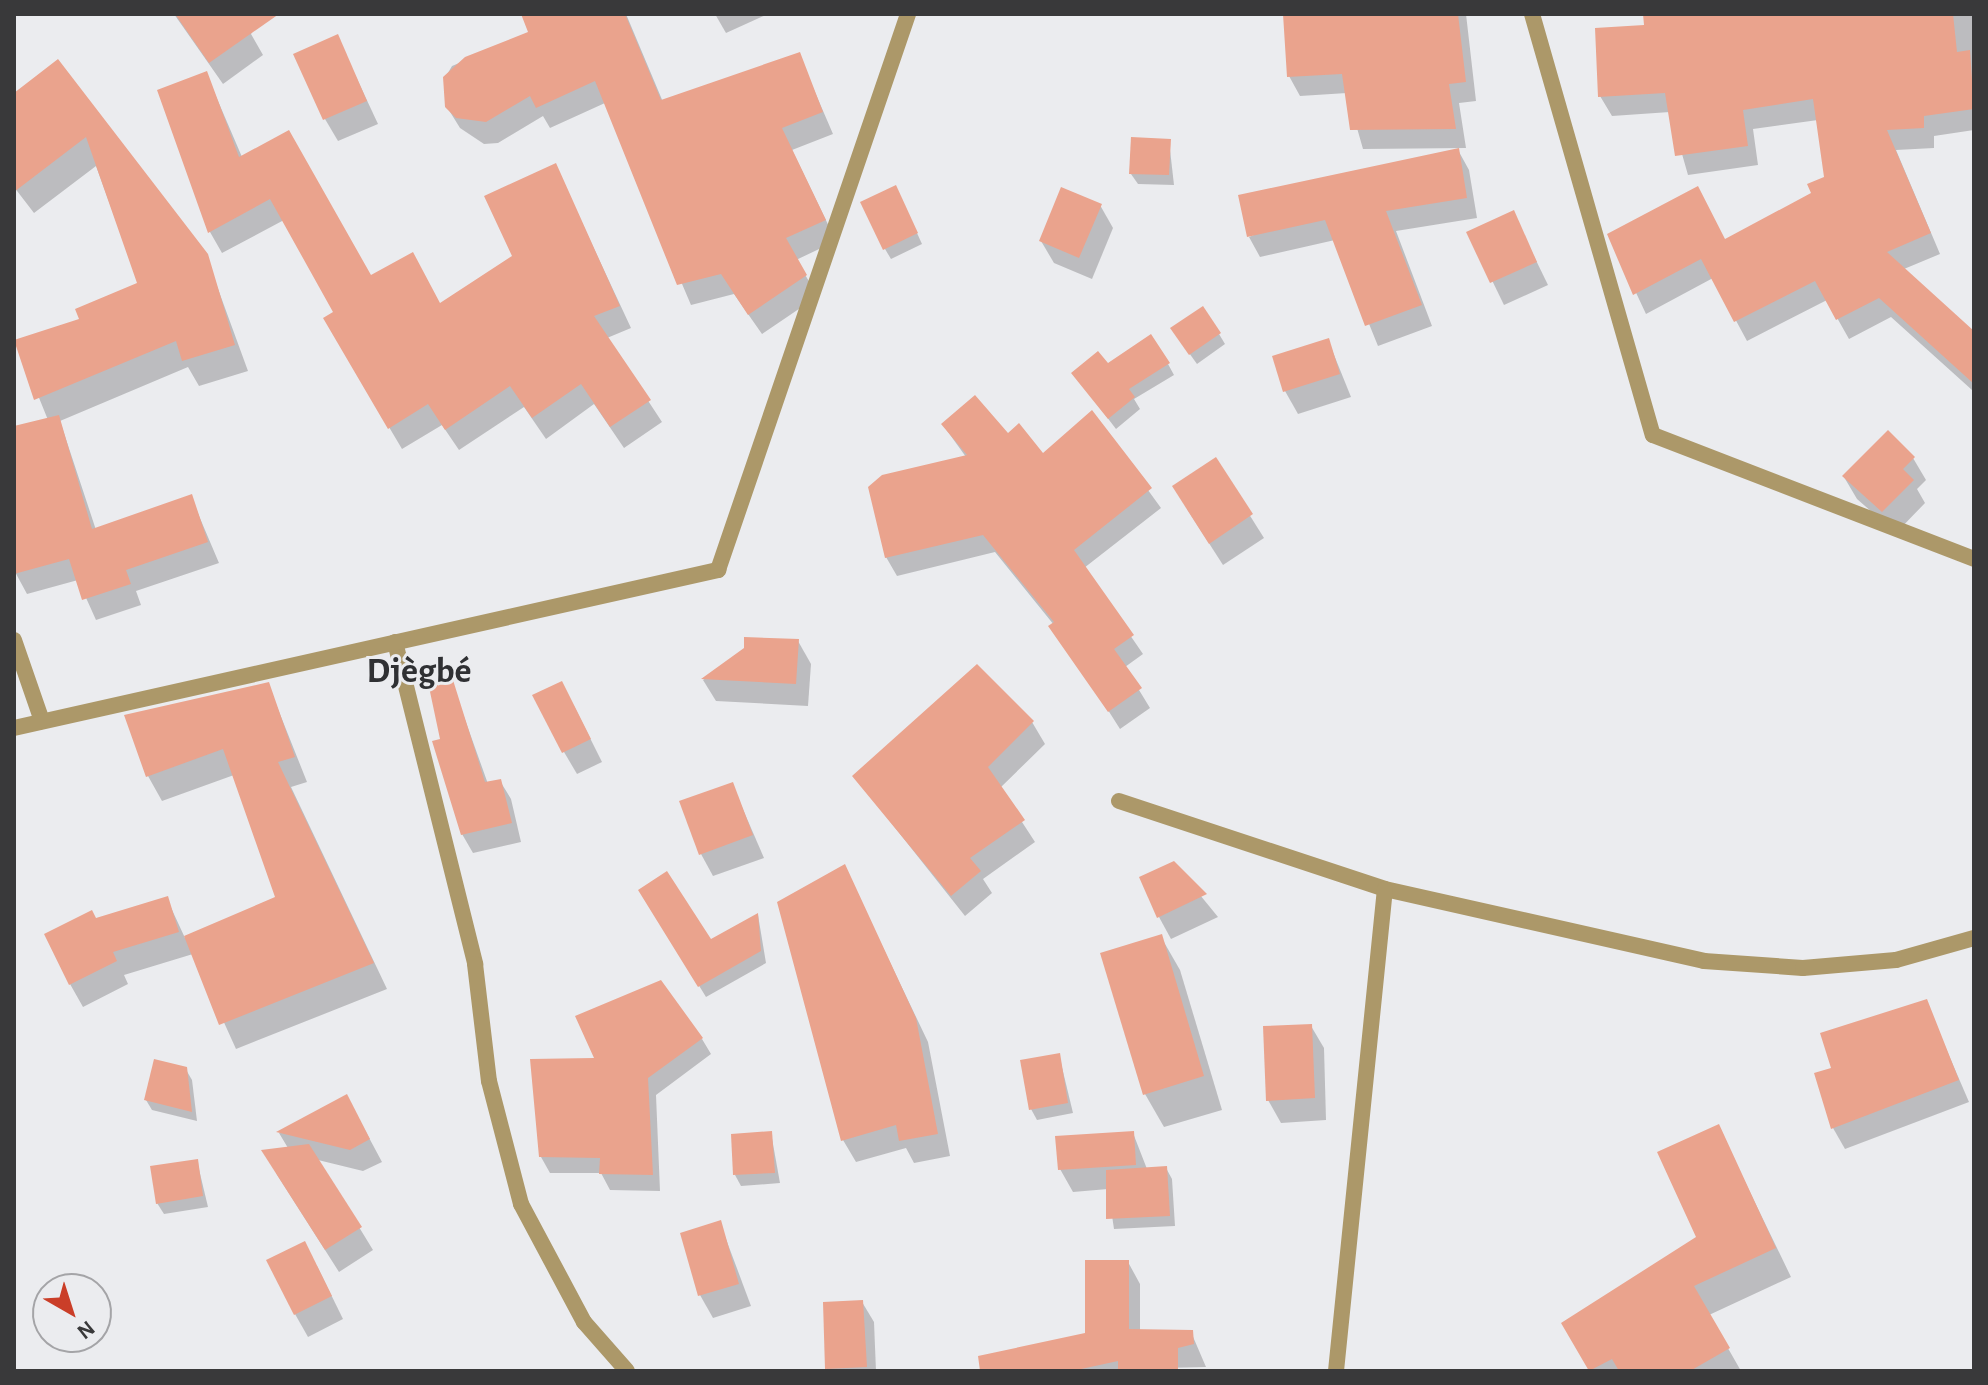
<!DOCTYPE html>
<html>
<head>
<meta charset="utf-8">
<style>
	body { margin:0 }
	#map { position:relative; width:1988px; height:1385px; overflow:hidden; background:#ebecef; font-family:"Alegreya Sans",sans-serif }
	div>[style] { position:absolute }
	.shadow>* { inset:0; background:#0003 }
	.building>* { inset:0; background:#eaa38d }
	.minor>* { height:16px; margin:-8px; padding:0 8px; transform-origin:8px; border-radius:8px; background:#ac9869 }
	span { translate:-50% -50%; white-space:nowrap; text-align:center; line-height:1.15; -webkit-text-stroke:6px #ebecef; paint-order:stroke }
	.quarter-label { font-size:36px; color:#2f3033; font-weight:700 }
	.frame { position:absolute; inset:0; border:16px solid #39393a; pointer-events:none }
	.north { position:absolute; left:32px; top:1273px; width:80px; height:80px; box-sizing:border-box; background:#ebecef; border:2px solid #a4a4a7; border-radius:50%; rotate:141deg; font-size:22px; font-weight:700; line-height:32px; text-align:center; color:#39393a }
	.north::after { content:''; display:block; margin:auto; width:28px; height:36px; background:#ca3e28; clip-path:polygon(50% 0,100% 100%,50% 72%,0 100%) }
</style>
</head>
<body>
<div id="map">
	<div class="shadow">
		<div style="clip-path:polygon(174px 14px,260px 14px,251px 34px,263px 55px,223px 84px)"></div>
		<div style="clip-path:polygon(523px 14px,626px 14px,663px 102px,799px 55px,833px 134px,792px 150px,836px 241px,796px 260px,818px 296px,762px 334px,734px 294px,691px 305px,605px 103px,550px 128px,543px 116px,498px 143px,484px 144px,460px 128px,447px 107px,445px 78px,452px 66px,531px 33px)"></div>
		<div style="clip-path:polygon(715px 14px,768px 14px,726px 33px)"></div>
		<div style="clip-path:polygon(1285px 14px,1466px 14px,1476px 101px,1459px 103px,1466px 148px,1363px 149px,1347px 93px,1300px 96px,1289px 76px)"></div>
		<div style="clip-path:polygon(1645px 14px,1974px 14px,1974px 130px,1934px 136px,1934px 148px,1896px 150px,1940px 254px,1904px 269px,1974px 333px,1972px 390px,1891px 317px,1849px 339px,1827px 300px,1747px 341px,1713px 278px,1646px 314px,1609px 235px,1725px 241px,1814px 194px,1826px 179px,1818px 120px,1753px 129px,1758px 165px,1688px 175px,1670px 112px,1612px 116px,1600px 96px,1647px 27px)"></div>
		<div style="clip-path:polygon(337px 36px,378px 124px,338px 141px,325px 119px)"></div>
		<div style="clip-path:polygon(58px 62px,206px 256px,248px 371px,199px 386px,188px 367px,60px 421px,96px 530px,191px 497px,219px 563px,136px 591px,141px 605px,96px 620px,78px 580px,27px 594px,14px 570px,14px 428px,48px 420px,16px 341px,82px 320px,139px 284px,96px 166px,34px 213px,14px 187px,14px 95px)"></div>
		<div style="clip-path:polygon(206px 73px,242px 157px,370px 278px,440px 306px,515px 257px,555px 165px,631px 328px,607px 338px,662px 422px,624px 448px,594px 404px,546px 439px,524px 407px,459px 450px,442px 425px,402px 449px,325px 319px,336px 313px,284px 220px,222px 253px,210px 232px,159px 91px)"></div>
		<div style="clip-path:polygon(1169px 141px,1174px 185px,1138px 184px,1131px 174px)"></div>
		<div style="clip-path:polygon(1458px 150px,1469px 170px,1477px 218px,1396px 231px,1432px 326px,1378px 346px,1335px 240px,1260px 257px,1249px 237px)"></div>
		<div style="clip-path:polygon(901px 198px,922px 244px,891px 259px,885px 249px)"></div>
		<div style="clip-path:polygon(1100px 205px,1113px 228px,1092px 279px,1054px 263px,1041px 241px)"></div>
		<div style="clip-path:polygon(1513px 213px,1548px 285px,1504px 305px,1469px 233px)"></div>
		<div style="clip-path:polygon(1219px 334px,1225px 344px,1197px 364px,1179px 339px)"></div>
		<div style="clip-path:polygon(1328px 340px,1351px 397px,1298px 414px,1285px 391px)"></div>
		<div style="clip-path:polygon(1168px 364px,1174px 375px,1134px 399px,1140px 409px,1116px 429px,1074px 374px)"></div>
		<div style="clip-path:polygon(1092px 413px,1161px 508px,1084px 568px,1143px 654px,1125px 667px,1150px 708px,1120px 729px,1054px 625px,995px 552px,897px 576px,886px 557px,966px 457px,943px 425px,1007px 436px,1042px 456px)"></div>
		<div style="clip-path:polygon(1913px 458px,1926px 480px,1917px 489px,1925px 503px,1896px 533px,1857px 499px,1844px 477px)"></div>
		<div style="clip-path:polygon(1215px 460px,1264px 538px,1223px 565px,1187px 509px)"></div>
		<div style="clip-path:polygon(798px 641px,811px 664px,808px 706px,716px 701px,703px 680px,746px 649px)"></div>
		<div style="clip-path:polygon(452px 683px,488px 784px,500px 781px,511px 799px,521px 842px,473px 853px,462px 834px,442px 740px)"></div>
		<div style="clip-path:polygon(268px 684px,307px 782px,291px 787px,387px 989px,236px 1049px,193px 954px,124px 975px,128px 984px,83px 1007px,70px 984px,95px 920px,167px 899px,185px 938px,277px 899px,234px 775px,162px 801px,148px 776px)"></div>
		<div style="clip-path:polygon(574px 706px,602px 762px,577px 774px,564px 752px)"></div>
		<div style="clip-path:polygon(1032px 722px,1045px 744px,1000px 788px,1035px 842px,983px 879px,992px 893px,965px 916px,854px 776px)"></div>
		<div style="clip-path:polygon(732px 784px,764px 858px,713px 876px,701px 854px)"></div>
		<div style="clip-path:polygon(1174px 863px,1218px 917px,1171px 939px,1159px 917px)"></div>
		<div style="clip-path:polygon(844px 866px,928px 1042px,950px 1156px,914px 1163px,906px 1148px,856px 1162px,843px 1140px)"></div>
		<div style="clip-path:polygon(641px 891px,710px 942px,758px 915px,766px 963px,706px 997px)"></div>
		<div style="clip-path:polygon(1161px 937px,1180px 970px,1222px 1110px,1164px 1127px,1145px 1094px)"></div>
		<div style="clip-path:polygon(1926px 1002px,1969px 1102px,1845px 1149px,1833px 1128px,1833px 1070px)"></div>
		<div style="clip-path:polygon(1311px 1026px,1324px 1048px,1326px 1120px,1281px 1123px,1268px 1100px)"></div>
		<div style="clip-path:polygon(702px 1039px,711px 1054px,656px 1095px,660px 1191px,610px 1190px,601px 1173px,550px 1173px,541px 1157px,597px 1060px)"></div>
		<div style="clip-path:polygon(1059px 1055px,1073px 1113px,1037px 1120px,1031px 1109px)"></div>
		<div style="clip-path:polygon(185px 1068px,192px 1080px,197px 1121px,152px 1110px,146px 1100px)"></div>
		<div style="clip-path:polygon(359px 1119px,382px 1162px,363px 1171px,318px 1160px,373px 1250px,339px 1272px,276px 1173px,288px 1148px,279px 1133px)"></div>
		<div style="clip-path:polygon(1718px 1126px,1791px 1277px,1709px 1315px,1741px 1371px,1591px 1371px,1564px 1324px,1698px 1238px)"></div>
		<div style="clip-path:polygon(771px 1133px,780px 1183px,741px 1186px,735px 1175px)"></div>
		<div style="clip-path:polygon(1133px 1133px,1147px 1169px,1166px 1168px,1172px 1179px,1175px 1226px,1114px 1229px,1108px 1189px,1073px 1192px,1060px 1169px)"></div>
		<div style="clip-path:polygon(197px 1161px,208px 1207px,164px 1214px,157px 1203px)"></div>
		<div style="clip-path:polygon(720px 1223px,751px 1306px,713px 1318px,700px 1295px)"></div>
		<div style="clip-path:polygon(1128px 1262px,1140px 1284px,1140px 1331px,1191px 1332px,1206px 1367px,1035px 1371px,1087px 1334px)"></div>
		<div style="clip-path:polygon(317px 1266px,343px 1319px,308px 1337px,295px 1314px)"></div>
		<div style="clip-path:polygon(862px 1302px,874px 1322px,876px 1371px,827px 1371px,825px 1304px)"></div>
	</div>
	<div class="building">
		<div style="clip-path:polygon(175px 14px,279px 14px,209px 63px)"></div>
		<div style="clip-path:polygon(521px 14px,625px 14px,661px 100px,800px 52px,823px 112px,782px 128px,826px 220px,786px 238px,807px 275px,748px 315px,721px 274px,677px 285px,595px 81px,536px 108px,530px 96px,486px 122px,456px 118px,445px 107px,443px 77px,465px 57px,528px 32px)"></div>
		<div style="clip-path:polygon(1283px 14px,1458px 14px,1466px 82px,1449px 84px,1456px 129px,1350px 130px,1342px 74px,1287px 77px)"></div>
		<div style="clip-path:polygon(1643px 14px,1953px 14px,1957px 52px,1970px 50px,1974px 109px,1924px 116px,1924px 128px,1887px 130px,1931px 233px,1887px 252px,1974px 331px,1974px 384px,1879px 298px,1836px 320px,1815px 281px,1734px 322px,1701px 259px,1633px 295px,1607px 234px,1698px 186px,1725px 239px,1811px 193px,1807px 184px,1824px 177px,1813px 99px,1743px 110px,1748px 146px,1675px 156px,1665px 93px,1598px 97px,1595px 28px,1644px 25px)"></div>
		<div style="clip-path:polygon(338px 34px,367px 101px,323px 120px,293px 54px)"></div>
		<div style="clip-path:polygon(58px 59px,208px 254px,235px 345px,182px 361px,176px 341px,34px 400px,14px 340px,79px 319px,75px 309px,137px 283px,86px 137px,14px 192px,14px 93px)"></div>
		<div style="clip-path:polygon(207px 71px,239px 157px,289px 130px,371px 275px,413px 252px,440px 303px,512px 256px,484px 196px,556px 163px,620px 306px,594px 316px,651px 400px,610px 427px,581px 384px,532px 418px,510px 386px,445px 430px,428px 404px,388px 429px,323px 318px,333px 312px,270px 199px,208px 233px,157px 90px)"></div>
		<div style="clip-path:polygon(1131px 137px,1171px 139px,1169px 175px,1129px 174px)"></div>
		<div style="clip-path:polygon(1459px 148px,1467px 198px,1386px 211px,1422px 305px,1365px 326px,1325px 220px,1247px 237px,1238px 195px)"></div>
		<div style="clip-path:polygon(896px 185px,918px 233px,883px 250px,860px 202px)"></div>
		<div style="clip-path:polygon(1061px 187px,1102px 204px,1079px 258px,1039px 241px)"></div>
		<div style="clip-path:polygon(1514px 210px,1537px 262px,1490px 283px,1466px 232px)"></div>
		<div style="clip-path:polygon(1203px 306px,1221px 333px,1189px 355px,1170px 328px)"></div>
		<div style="clip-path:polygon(1151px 334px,1170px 363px,1129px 389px,1135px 397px,1108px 419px,1071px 373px,1098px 351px,1108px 363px)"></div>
		<div style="clip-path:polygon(1329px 338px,1340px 374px,1283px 392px,1272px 356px)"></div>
		<div style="clip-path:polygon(975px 395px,1008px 433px,1019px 423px,1043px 453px,1092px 410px,1152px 488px,1074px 550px,1134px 635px,1114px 649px,1142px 688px,1108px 712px,1048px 626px,1054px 622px,983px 535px,885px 558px,868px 487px,882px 475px,967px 455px,941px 424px)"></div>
		<div style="clip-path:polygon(59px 415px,92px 529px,192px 494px,208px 542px,126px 570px,131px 584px,82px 600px,69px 559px,14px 574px,14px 426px)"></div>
		<div style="clip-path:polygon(1888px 430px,1915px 457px,1903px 469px,1914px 480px,1882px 512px,1842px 476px)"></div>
		<div style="clip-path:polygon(1216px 457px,1253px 514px,1209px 544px,1172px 486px)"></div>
		<div style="clip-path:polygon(744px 637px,799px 639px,796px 684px,701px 679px,744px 648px)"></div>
		<div style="clip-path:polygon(977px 664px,1034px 721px,988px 767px,1025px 820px,970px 858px,981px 871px,951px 896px,852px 776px)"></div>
		<div style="clip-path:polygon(453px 680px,485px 782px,501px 779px,512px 823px,461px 835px,432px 741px,440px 739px,429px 687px)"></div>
		<div style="clip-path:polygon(562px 681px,591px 739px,562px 753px,532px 695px)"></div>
		<div style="clip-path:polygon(269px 682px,295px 757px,278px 762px,374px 963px,219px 1025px,184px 936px,275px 897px,223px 749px,146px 777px,124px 715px)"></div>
		<div style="clip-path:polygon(733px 782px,753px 835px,699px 855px,679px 801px)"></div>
		<div style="clip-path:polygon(1174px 861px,1207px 894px,1157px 918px,1139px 877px)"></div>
		<div style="clip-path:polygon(845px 864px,916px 1018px,938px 1134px,899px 1141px,896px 1125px,841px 1141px,777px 902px)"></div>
		<div style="clip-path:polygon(667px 871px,711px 939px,758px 913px,761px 951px,698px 987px,638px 890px)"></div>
		<div style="clip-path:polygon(168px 896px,179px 932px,113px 952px,117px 961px,69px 985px,44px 934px,92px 910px,96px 918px)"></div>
		<div style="clip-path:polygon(1162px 934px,1204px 1076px,1143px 1095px,1100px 953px)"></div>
		<div style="clip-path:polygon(661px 980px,703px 1038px,648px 1078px,653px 1175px,599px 1174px,600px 1158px,539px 1157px,530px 1059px,594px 1058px,575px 1016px)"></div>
		<div style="clip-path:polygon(1927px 999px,1959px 1080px,1831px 1129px,1814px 1073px,1831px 1068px,1820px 1033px)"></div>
		<div style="clip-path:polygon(1312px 1024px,1315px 1098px,1266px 1101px,1263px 1026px)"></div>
		<div style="clip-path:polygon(1060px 1053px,1068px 1103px,1029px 1110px,1020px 1060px)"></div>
		<div style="clip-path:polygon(154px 1059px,187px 1067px,192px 1112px,144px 1100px)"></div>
		<div style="clip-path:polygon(347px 1094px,370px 1139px,350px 1150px,276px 1132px)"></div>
		<div style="clip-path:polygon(1719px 1124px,1776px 1248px,1694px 1286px,1730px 1348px,1690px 1371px,1619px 1371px,1612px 1359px,1589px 1371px,1561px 1323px,1696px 1237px,1657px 1152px)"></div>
		<div style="clip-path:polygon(772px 1131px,775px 1173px,733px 1175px,731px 1134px)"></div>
		<div style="clip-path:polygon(1134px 1131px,1136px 1165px,1058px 1170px,1055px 1136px)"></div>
		<div style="clip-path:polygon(309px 1144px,362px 1227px,325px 1250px,261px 1150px)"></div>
		<div style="clip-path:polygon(198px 1159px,203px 1196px,156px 1204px,150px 1166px)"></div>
		<div style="clip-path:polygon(1167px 1166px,1170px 1216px,1106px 1219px,1106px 1170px)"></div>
		<div style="clip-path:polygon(721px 1220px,739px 1284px,698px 1296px,680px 1233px)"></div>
		<div style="clip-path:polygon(305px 1241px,332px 1296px,294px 1315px,266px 1260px)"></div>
		<div style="clip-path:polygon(1085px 1260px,1129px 1260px,1129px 1329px,1193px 1330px,1194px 1344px,1178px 1348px,1178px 1371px,1118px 1371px,1118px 1361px,1072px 1371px,980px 1371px,978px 1356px,1085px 1333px)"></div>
		<div style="clip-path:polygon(863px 1300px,867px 1367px,825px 1369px,823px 1302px)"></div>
	</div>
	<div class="minor">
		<div style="left:1532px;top:14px;width:438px;rotate:74deg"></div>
		<div style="left:1653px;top:435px;width:344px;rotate:21.1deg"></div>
		<div style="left:14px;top:640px;width:86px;rotate:70.9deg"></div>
		<div style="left:395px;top:642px;width:332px;rotate:76deg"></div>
		<div style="left:475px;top:964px;width:118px;rotate:83.2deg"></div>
		<div style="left:489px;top:1081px;width:127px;rotate:75.4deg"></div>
		<div style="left:521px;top:1204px;width:134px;rotate:61.9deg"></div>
		<div style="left:584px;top:1322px;width:65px;rotate:48.7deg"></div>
		<div style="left:14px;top:728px;width:722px;rotate:-12.65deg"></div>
		<div style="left:718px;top:570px;width:588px;rotate:-71.13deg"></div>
		<div style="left:1119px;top:801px;width:280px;rotate:18.3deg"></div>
		<div style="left:1385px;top:889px;width:327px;rotate:12.7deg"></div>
		<div style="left:1704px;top:961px;width:99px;rotate:4deg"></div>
		<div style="left:1803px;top:968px;width:93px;rotate:-4.9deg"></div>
		<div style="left:1896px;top:960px;width:81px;rotate:-15.8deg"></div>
		<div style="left:1336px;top:1371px;width:484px;rotate:-84.2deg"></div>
	</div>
	<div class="quarter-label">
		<span style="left:419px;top:672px">Djègbé</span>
	</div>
	<div class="frame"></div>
	<div class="north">N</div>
</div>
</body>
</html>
